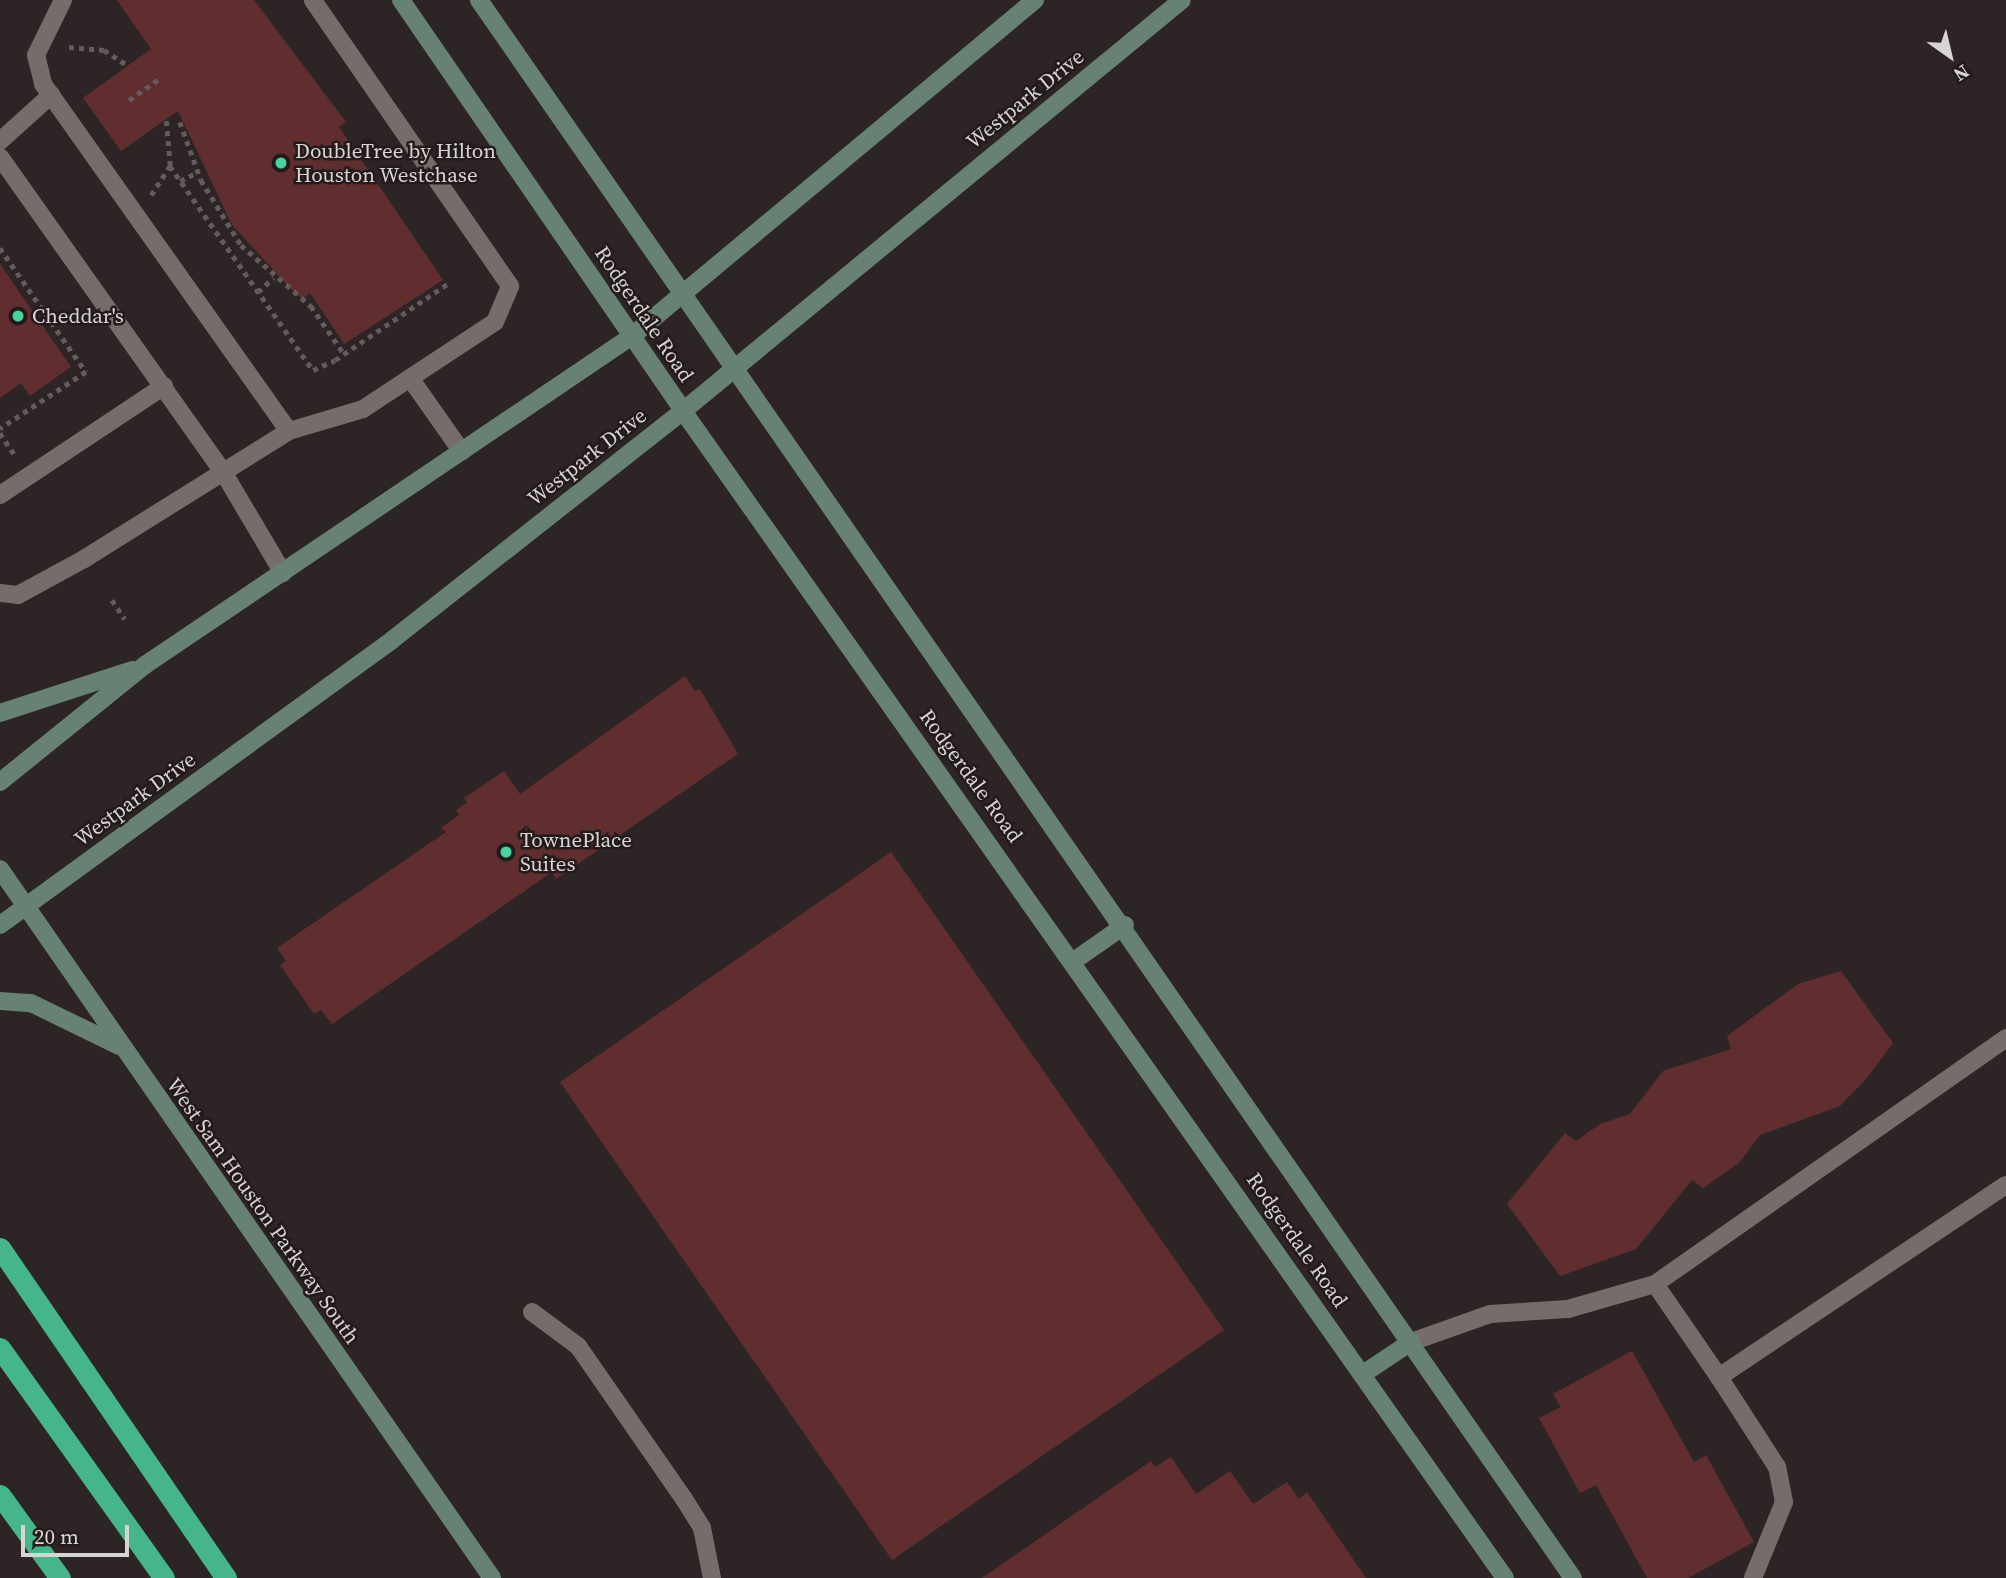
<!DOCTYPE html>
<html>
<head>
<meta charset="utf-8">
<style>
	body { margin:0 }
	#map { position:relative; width:2006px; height:1578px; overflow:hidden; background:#2d2525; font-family:"Source Serif 4",serif }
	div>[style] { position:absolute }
	.building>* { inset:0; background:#612e30 }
	.path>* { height:4.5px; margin-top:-2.25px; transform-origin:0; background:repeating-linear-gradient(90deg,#635c5c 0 5px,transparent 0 10px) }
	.lane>* { height:18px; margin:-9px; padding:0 9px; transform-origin:9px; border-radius:9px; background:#766c6c }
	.secondary>* { height:18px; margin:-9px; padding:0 9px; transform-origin:9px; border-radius:9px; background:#678275 }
	.highway>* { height:21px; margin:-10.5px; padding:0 10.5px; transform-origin:10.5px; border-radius:10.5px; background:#44b68a }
	.dots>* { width:19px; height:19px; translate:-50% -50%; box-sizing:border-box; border:4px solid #231b1b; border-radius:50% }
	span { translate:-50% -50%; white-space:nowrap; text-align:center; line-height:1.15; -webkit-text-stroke:5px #231b1b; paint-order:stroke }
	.street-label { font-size:21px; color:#d9d3d3 }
	.poi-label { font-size:21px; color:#d9d3d3 }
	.left { translate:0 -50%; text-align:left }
	.north { position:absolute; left:1915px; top:21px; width:70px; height:70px; -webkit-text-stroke:5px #231b1b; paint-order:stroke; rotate:146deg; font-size:19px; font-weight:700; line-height:28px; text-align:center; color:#d9d3d3 }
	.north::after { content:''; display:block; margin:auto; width:24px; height:32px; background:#d9d3d3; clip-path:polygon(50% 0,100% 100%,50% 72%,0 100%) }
	.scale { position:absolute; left:21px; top:1525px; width:108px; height:32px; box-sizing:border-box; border:4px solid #d9d3d3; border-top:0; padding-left:9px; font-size:21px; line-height:24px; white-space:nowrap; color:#d9d3d3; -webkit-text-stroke:5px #231b1b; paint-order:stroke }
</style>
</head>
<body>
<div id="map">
	<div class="building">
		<div style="clip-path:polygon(117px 0,254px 0,346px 122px,339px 127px,443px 280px,344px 344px,310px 293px,302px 299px,293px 291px,232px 225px,178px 111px,121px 151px,83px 98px,151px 49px)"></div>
		<div style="clip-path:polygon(0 264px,71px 367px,30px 396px,21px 383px,0 398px)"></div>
		<div style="clip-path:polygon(685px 676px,695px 691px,700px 689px,738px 754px,556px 879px,552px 872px,332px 1024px,321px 1010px,314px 1014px,280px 965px,286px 961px,277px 948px,446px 832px,441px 828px,459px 815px,456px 810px,467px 803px,464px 798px,504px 771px,520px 794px)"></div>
		<div style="clip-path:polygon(891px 852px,1224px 1330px,892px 1560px,560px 1082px)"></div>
		<div style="clip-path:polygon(1841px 971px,1893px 1043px,1867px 1078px,1840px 1106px,1760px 1135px,1739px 1163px,1703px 1188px,1692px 1180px,1636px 1249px,1560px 1276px,1507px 1204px,1565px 1133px,1576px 1141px,1600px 1124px,1630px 1114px,1663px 1071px,1731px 1049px,1727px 1036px,1798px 984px)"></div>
		<div style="clip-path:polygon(1632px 1351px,1694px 1462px,1706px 1455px,1754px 1542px,1688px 1578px,1647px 1578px,1596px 1485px,1580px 1493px,1539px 1418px,1561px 1407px,1553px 1394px)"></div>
		<div style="clip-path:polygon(1171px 1457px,1196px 1494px,1230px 1471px,1253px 1504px,1287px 1482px,1299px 1499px,1307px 1492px,1366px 1578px,982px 1578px,1151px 1461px,1155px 1467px)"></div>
	</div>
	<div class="path">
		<div style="left:69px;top:47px;width:35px;rotate:5deg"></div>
		<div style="left:104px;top:50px;width:30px;rotate:33deg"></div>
		<div style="left:129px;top:100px;width:37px;rotate:-35deg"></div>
		<div style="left:180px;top:122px;width:62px;rotate:70.1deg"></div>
		<div style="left:201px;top:180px;width:76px;rotate:58.4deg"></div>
		<div style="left:241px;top:245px;width:93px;rotate:41.1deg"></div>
		<div style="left:311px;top:306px;width:58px;rotate:55.5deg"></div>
		<div style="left:170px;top:166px;width:249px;rotate:55deg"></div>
		<div style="left:313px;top:370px;width:24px;rotate:-24deg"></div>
		<div style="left:335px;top:360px;width:139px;rotate:-34.1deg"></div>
		<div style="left:180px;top:181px;width:20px;rotate:-27deg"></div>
		<div style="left:151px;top:195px;width:35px;rotate:-57deg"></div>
		<div style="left:170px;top:166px;width:47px;rotate:-94.9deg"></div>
		<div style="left:0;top:248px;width:151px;rotate:55.3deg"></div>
		<div style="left:86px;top:372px;width:103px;rotate:146.5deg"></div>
		<div style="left:258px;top:292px;width:21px;rotate:-43deg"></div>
		<div style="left:0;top:433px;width:25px;rotate:56deg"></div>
		<div style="left:112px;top:600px;width:23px;rotate:56deg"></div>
	</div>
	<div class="lane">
		<div style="left:63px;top:0;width:61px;rotate:116.1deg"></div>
		<div style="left:36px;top:55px;width:30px;rotate:76deg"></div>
		<div style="left:43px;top:84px;width:425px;rotate:54.7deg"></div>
		<div style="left:289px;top:431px;width:77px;rotate:-16.6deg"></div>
		<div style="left:363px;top:409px;width:158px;rotate:-33.4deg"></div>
		<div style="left:495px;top:322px;width:39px;rotate:-67deg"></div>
		<div style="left:510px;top:286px;width:347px;rotate:-124.6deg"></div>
		<div style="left:0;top:141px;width:69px;rotate:-42deg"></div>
		<div style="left:0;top:157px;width:390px;rotate:54.7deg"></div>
		<div style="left:225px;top:475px;width:114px;rotate:59.4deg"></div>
		<div style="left:410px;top:378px;width:90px;rotate:54.9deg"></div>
		<div style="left:0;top:495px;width:197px;rotate:-33.6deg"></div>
		<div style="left:0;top:593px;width:18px;rotate:6deg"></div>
		<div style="left:18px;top:595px;width:75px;rotate:-28.6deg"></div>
		<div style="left:84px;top:559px;width:242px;rotate:-32deg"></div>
		<div style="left:1655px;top:1284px;width:113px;rotate:55.5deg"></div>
		<div style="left:532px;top:1312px;width:57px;rotate:36.5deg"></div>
		<div style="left:578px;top:1346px;width:186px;rotate:55.3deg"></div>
		<div style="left:684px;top:1499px;width:34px;rotate:58deg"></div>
		<div style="left:702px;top:1528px;width:51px;rotate:78.7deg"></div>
		<div style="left:1411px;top:1342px;width:84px;rotate:-19.5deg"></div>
		<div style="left:1490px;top:1314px;width:78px;rotate:-3.7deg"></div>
		<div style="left:1568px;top:1309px;width:91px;rotate:-16deg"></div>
		<div style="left:1655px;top:1284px;width:429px;rotate:-35deg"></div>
		<div style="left:1753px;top:1578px;width:82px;rotate:-67.8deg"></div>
		<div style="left:1784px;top:1502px;width:36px;rotate:-101deg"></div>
		<div style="left:1777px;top:1467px;width:107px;rotate:-122.8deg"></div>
		<div style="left:1719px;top:1377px;width:345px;rotate:-33.8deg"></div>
	</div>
	<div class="secondary">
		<div style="left:401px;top:0;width:498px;rotate:55.5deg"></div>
		<div style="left:683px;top:411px;width:1427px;rotate:54.84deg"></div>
		<div style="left:479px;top:0;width:1920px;rotate:55.27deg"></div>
		<div style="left:0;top:713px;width:139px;rotate:-18deg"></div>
		<div style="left:0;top:782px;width:186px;rotate:-38.9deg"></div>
		<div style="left:145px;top:665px;width:588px;rotate:-34.04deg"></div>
		<div style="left:632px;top:336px;width:525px;rotate:-39.82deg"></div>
		<div style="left:0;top:869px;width:863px;rotate:55.24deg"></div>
		<div style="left:0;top:925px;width:485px;rotate:-36deg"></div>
		<div style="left:392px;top:640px;width:370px;rotate:-38.2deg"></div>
		<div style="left:683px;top:411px;width:646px;rotate:-39.48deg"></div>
		<div style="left:1075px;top:960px;width:61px;rotate:-35deg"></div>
		<div style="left:0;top:1001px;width:31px;rotate:4deg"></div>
		<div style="left:31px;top:1003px;width:98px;rotate:26deg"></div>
		<div style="left:1363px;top:1374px;width:58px;rotate:-33.7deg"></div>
	</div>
	<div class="highway">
		<div style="left:0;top:1248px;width:400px;rotate:55.6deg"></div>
		<div style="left:0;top:1348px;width:282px;rotate:54.5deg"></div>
		<div style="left:0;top:1495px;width:102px;rotate:54.1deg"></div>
	</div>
	<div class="dots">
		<div style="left:281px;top:163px;background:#46d49e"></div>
		<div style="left:18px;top:316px;background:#46d49e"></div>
		<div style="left:506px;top:852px;background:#46d49e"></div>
	</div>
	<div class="street-label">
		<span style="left:1025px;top:99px;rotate:-39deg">Westpark Drive</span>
		<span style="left:644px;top:314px;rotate:56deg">Rodgerdale Road</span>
		<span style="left:587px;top:457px;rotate:-38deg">Westpark Drive</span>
		<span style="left:971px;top:776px;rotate:54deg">Rodgerdale Road</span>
		<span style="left:135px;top:799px;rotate:-36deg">Westpark Drive</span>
		<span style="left:263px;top:1211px;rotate:55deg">West Sam Houston Parkway South</span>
		<span style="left:1297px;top:1240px;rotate:55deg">Rodgerdale Road</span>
	</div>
	<div class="poi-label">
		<span class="left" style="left:295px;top:163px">DoubleTree by Hilton<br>Houston Westchase</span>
		<span class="left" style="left:32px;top:316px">Cheddar's</span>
		<span class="left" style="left:520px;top:852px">TownePlace<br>Suites</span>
	</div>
	<div class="north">N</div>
	<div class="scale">20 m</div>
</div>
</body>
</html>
